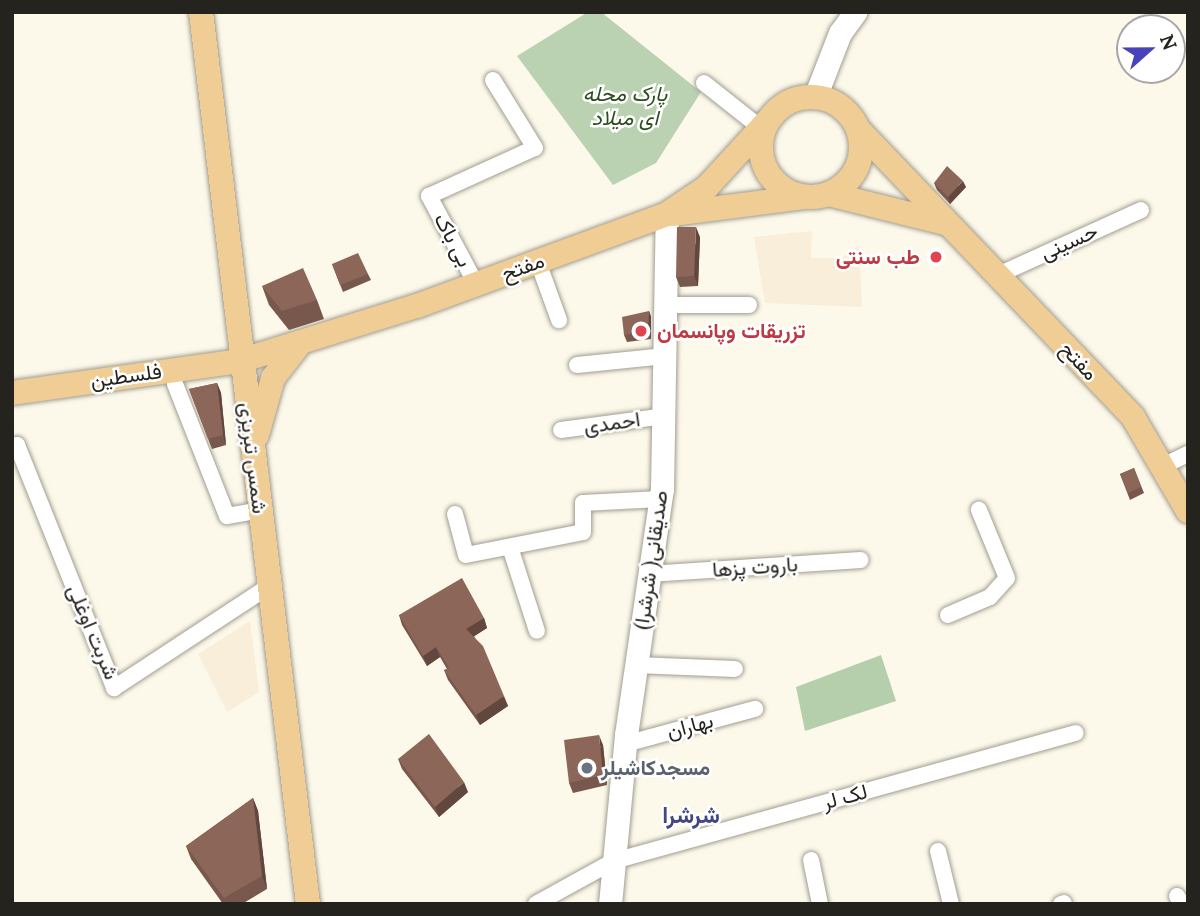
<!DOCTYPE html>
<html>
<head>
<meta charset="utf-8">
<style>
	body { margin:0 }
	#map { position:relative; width:1200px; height:916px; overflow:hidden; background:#fdf9ea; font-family:Lora,Vazirmatn,serif }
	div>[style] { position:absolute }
	.education>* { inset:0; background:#f9eed9 }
	.green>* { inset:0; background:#bad1b2 }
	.forest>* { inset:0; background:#b5ceac }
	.roads { filter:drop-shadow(0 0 2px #a19d90) drop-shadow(0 0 2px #a19d90) }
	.street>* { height:16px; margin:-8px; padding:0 8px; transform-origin:8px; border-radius:8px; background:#fff }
	.secondary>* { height:23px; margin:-11.5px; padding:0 11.5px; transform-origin:11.5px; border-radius:11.5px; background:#fff }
	.primary>* { height:24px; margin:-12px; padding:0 12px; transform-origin:12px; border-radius:12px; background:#efcd95 }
	.primary>.ring { margin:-12px; padding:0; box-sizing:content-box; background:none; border:24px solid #efcd95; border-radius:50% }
	.wall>* { inset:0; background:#78584c }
	.shaded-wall>* { inset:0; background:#62473e }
	.building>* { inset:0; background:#8c6658 }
	.dots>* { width:19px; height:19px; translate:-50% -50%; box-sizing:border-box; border:4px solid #fff; border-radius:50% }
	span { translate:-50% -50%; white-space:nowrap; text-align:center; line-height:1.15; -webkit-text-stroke:5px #fff; paint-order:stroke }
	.park-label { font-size:21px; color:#2c4d1e; font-style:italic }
	.street-label { font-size:21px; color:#25231e }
	.health-label { font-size:21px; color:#be3a42; font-weight:700 }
	.right { translate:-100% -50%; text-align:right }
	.left { translate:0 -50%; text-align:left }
	.worship-label { font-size:21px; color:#5b616d; font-weight:700 }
	.neighbourhood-label { font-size:23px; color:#424683; font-weight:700 }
	.frame { position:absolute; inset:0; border:14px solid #25231e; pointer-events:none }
	.north { position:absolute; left:1116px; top:14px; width:70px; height:70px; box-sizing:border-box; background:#fff; border:2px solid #a8a7a5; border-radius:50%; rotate:69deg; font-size:19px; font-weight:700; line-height:28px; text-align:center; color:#25231e }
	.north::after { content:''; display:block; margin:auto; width:24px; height:32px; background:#4843ba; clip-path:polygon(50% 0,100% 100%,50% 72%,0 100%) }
</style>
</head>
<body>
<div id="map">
	<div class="education">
		<div style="clip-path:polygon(812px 231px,811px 258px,841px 258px,859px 245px,862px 307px,765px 303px,754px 237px)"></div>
		<div style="clip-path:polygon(250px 621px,259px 692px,227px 712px,198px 654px)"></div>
	</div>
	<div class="green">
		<div style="clip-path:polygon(588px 12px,601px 12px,701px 92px,656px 163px,613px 185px,517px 56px)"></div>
	</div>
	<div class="forest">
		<div style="clip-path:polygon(881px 655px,896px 701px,805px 731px,796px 687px)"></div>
	</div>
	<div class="roads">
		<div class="street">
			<div style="left:704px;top:83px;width:74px;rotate:38.4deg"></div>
			<div style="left:538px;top:262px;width:62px;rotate:70.1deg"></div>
			<div style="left:998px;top:275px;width:157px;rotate:-24.4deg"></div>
			<div style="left:476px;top:284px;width:100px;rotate:-118.1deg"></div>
			<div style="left:429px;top:196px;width:116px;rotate:-24.4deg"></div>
			<div style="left:535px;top:148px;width:80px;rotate:-121.7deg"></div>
			<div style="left:667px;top:305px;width:82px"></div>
			<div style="left:577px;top:365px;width:89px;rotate:-5.8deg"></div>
			<div style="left:175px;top:384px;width:142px;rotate:68.5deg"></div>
			<div style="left:227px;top:516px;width:34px;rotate:-10deg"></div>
			<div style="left:561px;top:430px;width:104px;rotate:-7.7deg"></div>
			<div style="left:12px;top:448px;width:6px;rotate:-31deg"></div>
			<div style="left:17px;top:445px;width:262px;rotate:68.2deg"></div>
			<div style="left:114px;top:688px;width:186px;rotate:-33.3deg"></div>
			<div style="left:1163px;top:466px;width:28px;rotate:-26deg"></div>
			<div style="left:455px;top:514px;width:42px;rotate:75deg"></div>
			<div style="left:466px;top:555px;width:119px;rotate:-11.1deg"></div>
			<div style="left:583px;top:532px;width:29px;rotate:-90deg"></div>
			<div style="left:583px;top:503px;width:77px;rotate:-3deg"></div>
			<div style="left:510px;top:547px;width:88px;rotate:72.2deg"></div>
			<div style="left:649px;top:574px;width:212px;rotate:-3.8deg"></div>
			<div style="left:948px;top:615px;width:46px;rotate:-23.2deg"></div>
			<div style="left:990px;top:597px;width:25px;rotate:-48deg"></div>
			<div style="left:1007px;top:578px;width:74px;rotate:-112.4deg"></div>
			<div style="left:636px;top:665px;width:99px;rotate:2.3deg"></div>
			<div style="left:625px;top:744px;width:135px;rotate:-15.1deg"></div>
			<div style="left:938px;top:851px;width:55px;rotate:76.2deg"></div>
			<div style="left:811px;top:860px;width:45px;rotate:78.4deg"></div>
			<div style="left:1177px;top:896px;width:9px;rotate:58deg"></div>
			<div style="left:536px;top:904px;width:89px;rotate:-28.9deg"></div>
			<div style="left:614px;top:861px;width:479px;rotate:-15.5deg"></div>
			<div style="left:1061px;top:904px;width:3px;rotate:-18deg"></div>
		</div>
		<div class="secondary">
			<div style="left:815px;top:97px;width:69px;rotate:-68.7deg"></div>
			<div style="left:840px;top:33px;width:26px;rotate:-54deg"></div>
			<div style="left:610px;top:904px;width:170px;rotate:-84.6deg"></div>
			<div style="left:626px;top:735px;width:249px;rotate:-81.7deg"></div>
			<div style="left:662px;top:489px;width:275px;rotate:-89deg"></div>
		</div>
		<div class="primary">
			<div style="left:201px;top:12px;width:898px;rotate:83.16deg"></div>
			<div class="ring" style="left:761px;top:97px;width:76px;height:76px"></div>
			<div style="left:858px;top:129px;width:398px;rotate:46.3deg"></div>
			<div style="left:1133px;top:417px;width:109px;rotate:59.7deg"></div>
			<div style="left:829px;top:194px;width:120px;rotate:14deg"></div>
			<div style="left:672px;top:214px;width:133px;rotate:-7.3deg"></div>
			<div style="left:12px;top:393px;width:230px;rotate:-8deg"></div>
			<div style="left:240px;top:361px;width:185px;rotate:-17.3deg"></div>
			<div style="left:417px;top:306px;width:266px;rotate:-20.2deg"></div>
			<div style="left:667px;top:214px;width:48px;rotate:-34deg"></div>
			<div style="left:707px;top:187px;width:96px;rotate:-47.5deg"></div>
			<div style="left:257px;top:435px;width:59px;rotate:-74.3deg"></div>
			<div style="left:273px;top:378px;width:41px;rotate:-52deg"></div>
		</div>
	</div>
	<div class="wall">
		<div style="clip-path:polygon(934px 183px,966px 187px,950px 204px,937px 190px)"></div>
		<div style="clip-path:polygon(700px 237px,698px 286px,680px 287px,676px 277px)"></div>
		<div style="clip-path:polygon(332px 264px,368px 274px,371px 280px,343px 292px)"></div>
		<div style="clip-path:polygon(262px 286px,317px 300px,324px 319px,289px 330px,269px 305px)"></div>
		<div style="clip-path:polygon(649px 311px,651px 317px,651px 339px,627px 342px,624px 335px)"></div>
		<div style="clip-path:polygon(217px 383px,221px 393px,226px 445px,212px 449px,189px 389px)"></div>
		<div style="clip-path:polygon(1134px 468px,1144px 493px,1130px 500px,1120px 474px)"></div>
		<div style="clip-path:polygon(399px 615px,484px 618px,487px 628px,474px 636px,508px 706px,480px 725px,448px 680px,444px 670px,447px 669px,440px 657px,427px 666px,402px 625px)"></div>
		<div style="clip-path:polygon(603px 745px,607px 785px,573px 793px,569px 783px)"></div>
		<div style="clip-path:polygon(398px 759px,468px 792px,439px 817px,402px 769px)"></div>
		<div style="clip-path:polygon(253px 798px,258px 811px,267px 889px,242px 904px,223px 904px,191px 859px,186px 846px)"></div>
	</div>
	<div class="shaded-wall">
		<div style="clip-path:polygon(963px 181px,966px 187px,950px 204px,948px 197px)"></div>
		<div style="clip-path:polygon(696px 227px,700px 237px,698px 286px,694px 276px)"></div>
		<div style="clip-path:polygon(649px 311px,651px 317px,651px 339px,648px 332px)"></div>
		<div style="clip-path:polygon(217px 383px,221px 393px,226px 445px,223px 435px)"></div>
		<div style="clip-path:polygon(484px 618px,487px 628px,470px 639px,466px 629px)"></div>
		<div style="clip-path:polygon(436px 647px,440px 657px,427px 666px,423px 656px)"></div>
		<div style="clip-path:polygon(504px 696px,508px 706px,480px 725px,476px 715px)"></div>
		<div style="clip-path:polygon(599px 735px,603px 745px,607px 785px,603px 775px)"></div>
		<div style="clip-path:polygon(464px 782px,468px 792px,439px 817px,435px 807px)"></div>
		<div style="clip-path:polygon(253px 798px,258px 811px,267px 889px,262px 876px)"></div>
	</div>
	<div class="building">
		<div style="clip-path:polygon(947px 166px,963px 181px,948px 197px,934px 183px)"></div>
		<div style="clip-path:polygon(677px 227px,696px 227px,694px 276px,676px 277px)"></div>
		<div style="clip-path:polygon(358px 253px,368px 274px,340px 285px,332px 264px)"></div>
		<div style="clip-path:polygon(303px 268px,317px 300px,282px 311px,262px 286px)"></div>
		<div style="clip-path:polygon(649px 311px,648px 332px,624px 335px,622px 317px)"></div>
		<div style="clip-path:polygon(217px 383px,223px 435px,208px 439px,189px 389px)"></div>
		<div style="clip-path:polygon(1134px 468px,1141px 487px,1128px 493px,1120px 474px)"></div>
		<div style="clip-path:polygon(462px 578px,484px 618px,466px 629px,483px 646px,504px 696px,476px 715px,444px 670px,449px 668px,436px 647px,423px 656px,399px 615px)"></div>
		<div style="clip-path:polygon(429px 734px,464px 782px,435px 807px,398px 759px)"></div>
		<div style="clip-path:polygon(599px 735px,603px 775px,569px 783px,564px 740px)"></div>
		<div style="clip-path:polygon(253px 798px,262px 876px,224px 898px,186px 846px)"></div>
	</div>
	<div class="dots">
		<div style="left:936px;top:257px;background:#e0444e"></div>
		<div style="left:641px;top:331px;background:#e0444e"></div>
		<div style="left:587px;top:768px;background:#6b7280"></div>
	</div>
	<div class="park-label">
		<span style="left:625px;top:106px">پارک محله<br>ای میلاد</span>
	</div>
	<div class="street-label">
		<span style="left:453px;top:240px;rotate:62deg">بی باک</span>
		<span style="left:1069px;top:242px;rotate:-24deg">حسینی</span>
		<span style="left:523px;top:267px;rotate:-20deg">مفتح</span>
		<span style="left:1079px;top:361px;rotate:47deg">مفتح</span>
		<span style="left:126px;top:376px;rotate:-8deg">فلسطین</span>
		<span style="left:612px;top:423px;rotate:-8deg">احمدی</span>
		<span style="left:253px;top:458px;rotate:83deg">شمس تبریزی</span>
		<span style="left:651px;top:560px;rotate:-82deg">(شرشرا )صدیقانی</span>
		<span style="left:755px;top:567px;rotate:-4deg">باروت پزها</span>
		<span style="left:93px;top:632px;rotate:67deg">شربت اوغلی</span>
		<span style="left:690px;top:726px;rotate:-15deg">بهاران</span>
		<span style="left:845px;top:797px;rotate:-15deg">لک لر</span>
	</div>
	<div class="health-label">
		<span class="right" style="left:920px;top:257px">طب سنتی</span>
		<span class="left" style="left:657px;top:331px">تزریقات وپانسمان</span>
	</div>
	<div class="worship-label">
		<span class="left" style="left:601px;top:768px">مسجدکاشیلر</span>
	</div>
	<div class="neighbourhood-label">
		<span style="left:691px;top:815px">شرشرا</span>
	</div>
	<div class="frame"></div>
	<div class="north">N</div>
</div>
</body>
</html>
